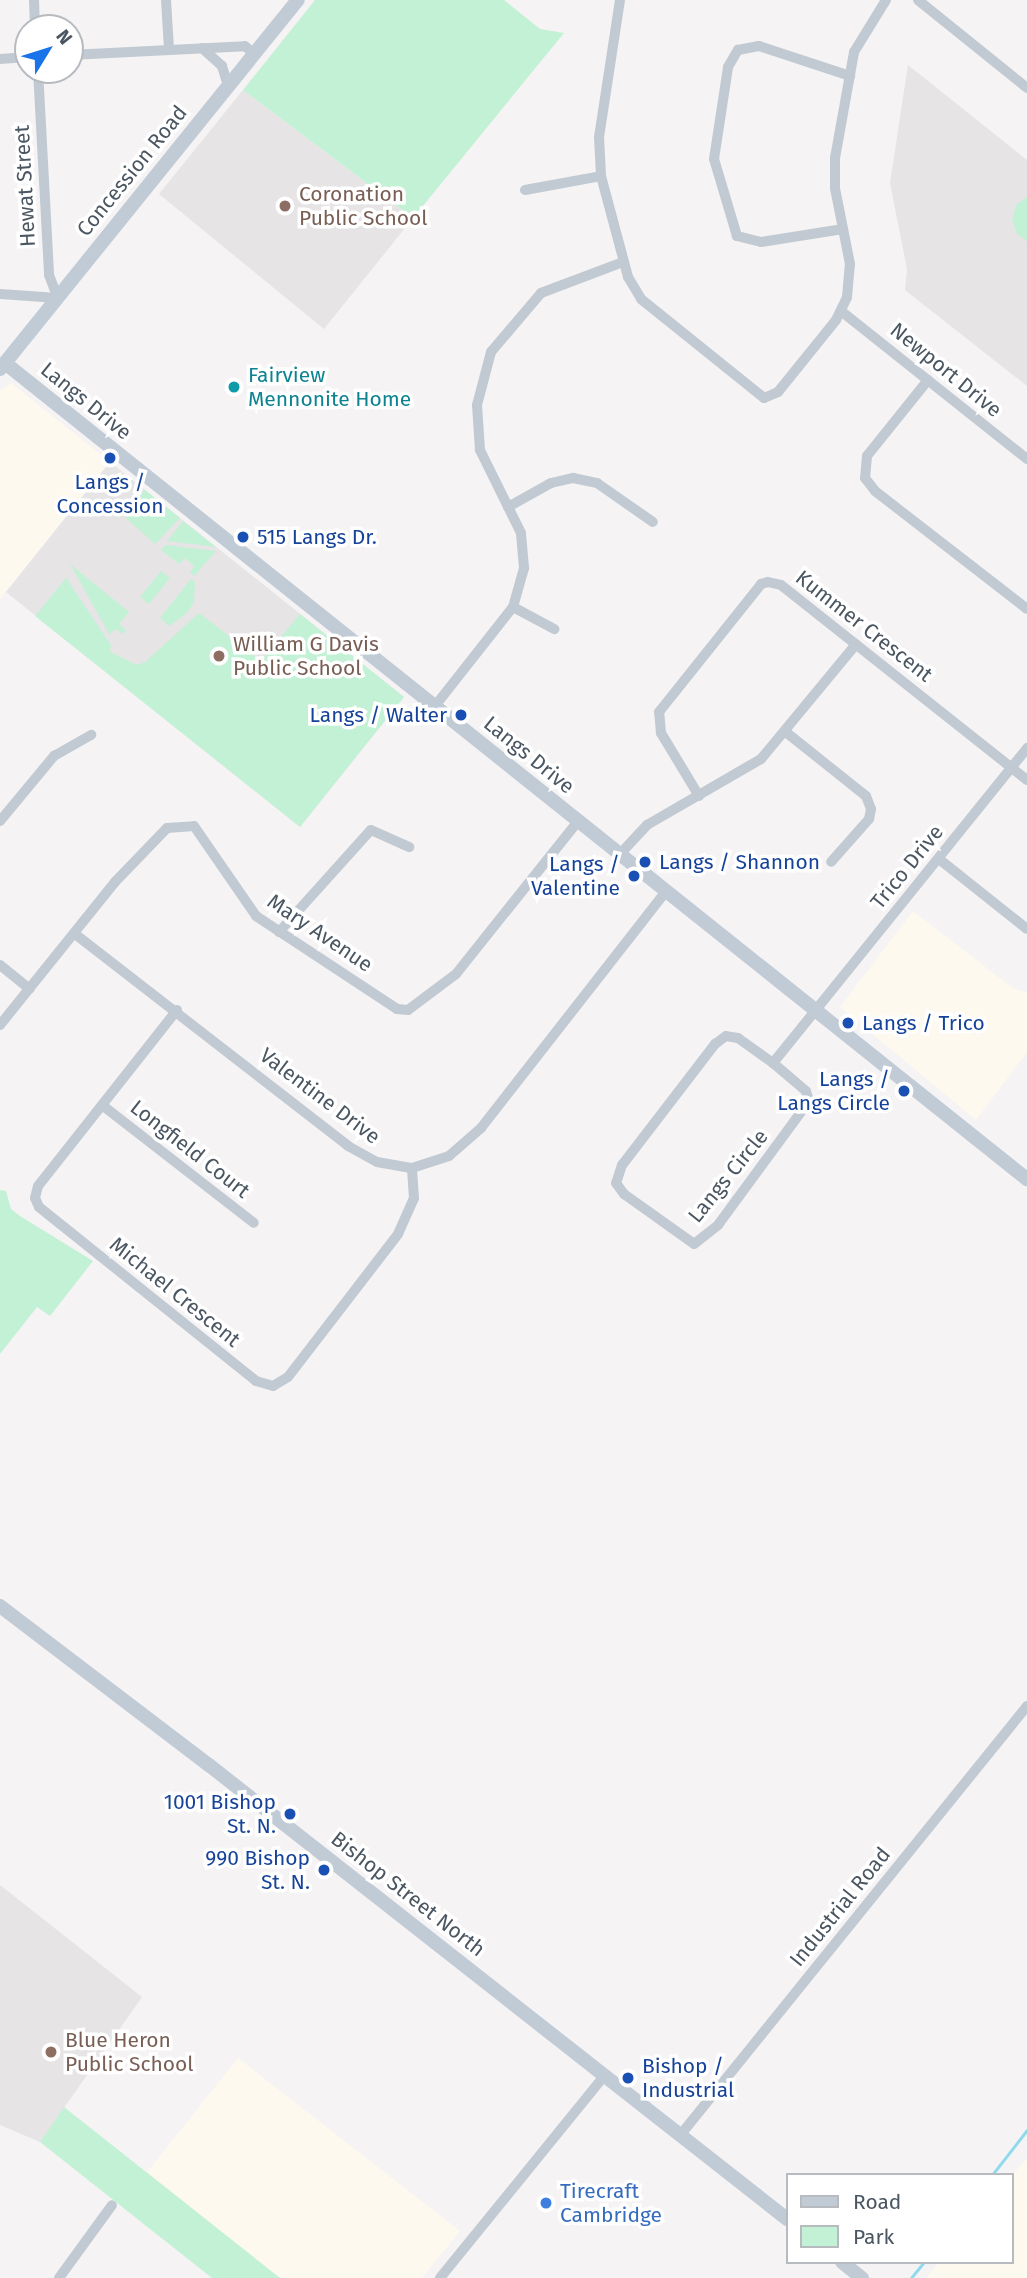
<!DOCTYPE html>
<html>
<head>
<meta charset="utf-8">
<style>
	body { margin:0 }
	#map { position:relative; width:1027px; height:2278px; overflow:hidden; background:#f5f3f3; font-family:"Fira Sans",sans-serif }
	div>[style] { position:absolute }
	.commercial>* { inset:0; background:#fdf9ef }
	.education>* { inset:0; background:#e6e4e5 }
	.green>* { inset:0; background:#c3f1d5 }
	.stream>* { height:2.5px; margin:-1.25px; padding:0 1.25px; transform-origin:1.25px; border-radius:1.25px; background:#90daee }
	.street>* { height:10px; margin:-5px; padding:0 5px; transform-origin:5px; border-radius:5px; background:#c1cad2 }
	.secondary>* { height:14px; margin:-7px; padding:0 7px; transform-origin:7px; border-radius:7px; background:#c1cbd6 }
	.dots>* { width:19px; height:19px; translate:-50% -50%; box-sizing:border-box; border:4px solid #fff; border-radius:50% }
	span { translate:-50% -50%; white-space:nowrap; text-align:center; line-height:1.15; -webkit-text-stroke:7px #fff; paint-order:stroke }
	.street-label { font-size:21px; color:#4a5661 }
	.education-label { font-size:21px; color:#785e54 }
	.left { translate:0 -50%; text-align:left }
	.culture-label { font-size:21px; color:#0d838f }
	.transit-label { font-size:21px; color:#164399 }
	.right { translate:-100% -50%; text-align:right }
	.shop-label { font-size:21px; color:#366cbe }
	.legend { position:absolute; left:786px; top:2173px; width:228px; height:91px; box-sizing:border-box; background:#fff; border:2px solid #b7bbc0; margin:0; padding:9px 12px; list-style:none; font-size:21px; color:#4a5661 }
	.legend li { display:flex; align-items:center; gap:14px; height:35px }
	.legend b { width:35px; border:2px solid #b7bbc0 }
	.north { position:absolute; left:14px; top:14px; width:70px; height:70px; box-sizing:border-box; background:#fff; border:2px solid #b7bbc0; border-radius:50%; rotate:52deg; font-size:19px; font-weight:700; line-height:28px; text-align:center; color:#4a5661 }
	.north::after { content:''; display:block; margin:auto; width:24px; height:32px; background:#1a73e8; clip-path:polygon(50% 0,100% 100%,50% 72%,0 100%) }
</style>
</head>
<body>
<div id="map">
	<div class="commercial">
		<div style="clip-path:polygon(11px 383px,110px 462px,0 599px,0 391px)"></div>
		<div style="clip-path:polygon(913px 911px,1014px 989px,1027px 992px,1027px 1052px,976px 1120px,840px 1007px)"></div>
		<div style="clip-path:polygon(238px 2058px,460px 2231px,422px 2278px,280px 2278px,147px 2172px)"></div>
		<div style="clip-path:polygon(1027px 2158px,1027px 2278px,926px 2278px,939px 2262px,1011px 2262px,1011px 2176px)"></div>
	</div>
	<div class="education">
		<div style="clip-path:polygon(908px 65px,1027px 160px,1027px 386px,905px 290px,907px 269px,890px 183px)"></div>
		<div style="clip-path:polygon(243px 90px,413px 218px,324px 329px,159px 194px)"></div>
		<div style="clip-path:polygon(110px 462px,404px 697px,300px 827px,6px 592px)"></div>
		<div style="clip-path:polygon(0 1885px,142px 1997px,40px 2142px,0 2125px)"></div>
	</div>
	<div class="green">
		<div style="clip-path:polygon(315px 0,504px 0,540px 29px,564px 33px,413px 218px,243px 90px)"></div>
		<div style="clip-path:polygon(1027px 197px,1027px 241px,1017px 234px,1012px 220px,1016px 205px)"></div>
		<div style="clip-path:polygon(145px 490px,180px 518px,155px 544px,126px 518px,131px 505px)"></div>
		<div style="clip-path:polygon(183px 521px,216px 547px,167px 541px)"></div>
		<div style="clip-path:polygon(166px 545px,216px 551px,194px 576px,190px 572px,194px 566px,185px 558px,179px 564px,161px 550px)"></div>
		<div style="clip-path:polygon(70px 564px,129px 612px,119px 624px,126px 630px,123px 634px,116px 629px,109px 634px)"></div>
		<div style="clip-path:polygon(161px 571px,170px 578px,149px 604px,140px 597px)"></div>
		<div style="clip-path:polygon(66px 578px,111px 645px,110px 652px,137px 665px,145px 662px,199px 613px,269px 667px,263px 658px,300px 614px,404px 697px,300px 827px,35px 616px)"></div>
		<div style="clip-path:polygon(191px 579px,195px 582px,194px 602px,186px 614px,169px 626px,160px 618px)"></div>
		<div style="clip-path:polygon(0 1190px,6px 1191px,11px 1209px,20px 1216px,93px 1261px,50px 1316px,37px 1307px,0 1354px)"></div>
		<div style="clip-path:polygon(64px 2107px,280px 2278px,212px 2278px,40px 2142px)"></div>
	</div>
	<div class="stream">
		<div style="left:992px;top:2175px;width:57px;rotate:-52.1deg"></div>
		<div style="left:911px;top:2278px;width:21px;rotate:-51deg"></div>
	</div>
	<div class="street">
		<div style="left:34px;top:0;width:28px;rotate:88deg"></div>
		<div style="left:166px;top:0;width:49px;rotate:86.5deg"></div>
		<div style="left:620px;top:0;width:139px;rotate:98.7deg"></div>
		<div style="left:599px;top:137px;width:39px;rotate:87deg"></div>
		<div style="left:601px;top:176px;width:105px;rotate:75deg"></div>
		<div style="left:628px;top:277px;width:26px;rotate:59deg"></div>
		<div style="left:641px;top:299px;width:158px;rotate:38.8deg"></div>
		<div style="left:764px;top:398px;width:15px;rotate:-23deg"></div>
		<div style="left:778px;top:392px;width:92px;rotate:-51.1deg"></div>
		<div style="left:836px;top:320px;width:25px;rotate:-64deg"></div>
		<div style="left:847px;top:297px;width:33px;rotate:-85deg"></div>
		<div style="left:850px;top:264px;width:77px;rotate:-101.2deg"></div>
		<div style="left:835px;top:188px;width:30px;rotate:-90deg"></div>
		<div style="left:835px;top:158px;width:108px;rotate:-79.8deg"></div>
		<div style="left:854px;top:52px;width:61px;rotate:-58.4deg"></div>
		<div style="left:918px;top:0;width:140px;rotate:38.9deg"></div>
		<div style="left:202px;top:48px;width:27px;rotate:42deg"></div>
		<div style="left:222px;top:66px;width:21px;rotate:73deg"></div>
		<div style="left:70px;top:55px;width:175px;rotate:-2.9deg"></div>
		<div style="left:245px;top:46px;width:12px;rotate:42deg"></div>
		<div style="left:0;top:59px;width:28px;rotate:-4deg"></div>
		<div style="left:38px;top:70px;width:205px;rotate:86.9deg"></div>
		<div style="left:49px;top:275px;width:25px;rotate:69deg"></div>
		<div style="left:525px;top:190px;width:77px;rotate:-10.4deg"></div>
		<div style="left:843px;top:229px;width:83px;rotate:171deg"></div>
		<div style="left:761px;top:242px;width:25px;rotate:-166deg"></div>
		<div style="left:737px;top:236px;width:80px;rotate:-106.6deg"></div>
		<div style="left:714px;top:159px;width:93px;rotate:-81.3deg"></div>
		<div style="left:728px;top:67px;width:20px;rotate:-60deg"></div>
		<div style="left:738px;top:50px;width:21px;rotate:-11deg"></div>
		<div style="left:759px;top:46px;width:96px;rotate:18.2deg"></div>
		<div style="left:0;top:294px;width:58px;rotate:3.9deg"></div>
		<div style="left:841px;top:311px;width:238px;rotate:38.5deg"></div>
		<div style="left:928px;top:380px;width:97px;rotate:128.8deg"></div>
		<div style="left:867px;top:456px;width:22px;rotate:95deg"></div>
		<div style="left:865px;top:478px;width:16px;rotate:52deg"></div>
		<div style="left:875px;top:491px;width:192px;rotate:37.8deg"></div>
		<div style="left:508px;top:507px;width:49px;rotate:-29.2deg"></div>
		<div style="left:551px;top:483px;width:23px;rotate:-13deg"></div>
		<div style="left:573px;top:478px;width:25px;rotate:12deg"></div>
		<div style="left:597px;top:483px;width:68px;rotate:34.9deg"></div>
		<div style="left:513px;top:607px;width:47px;rotate:28.2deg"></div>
		<div style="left:435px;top:706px;width:126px;rotate:-51.8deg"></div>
		<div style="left:513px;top:607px;width:41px;rotate:-74.2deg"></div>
		<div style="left:524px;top:568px;width:35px;rotate:-95deg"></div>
		<div style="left:521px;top:533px;width:93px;rotate:-116.3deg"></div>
		<div style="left:480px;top:450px;width:45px;rotate:-93.8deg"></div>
		<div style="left:477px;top:405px;width:55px;rotate:-75.2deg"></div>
		<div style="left:491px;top:352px;width:77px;rotate:-49.7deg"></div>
		<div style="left:541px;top:293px;width:88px;rotate:-20.7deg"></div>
		<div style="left:787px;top:733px;width:101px;rotate:38.6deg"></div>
		<div style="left:866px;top:796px;width:14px;rotate:69deg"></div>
		<div style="left:871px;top:809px;width:10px;rotate:101deg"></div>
		<div style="left:869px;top:819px;width:57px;rotate:131.5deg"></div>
		<div style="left:699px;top:796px;width:74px;rotate:-121.1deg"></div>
		<div style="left:661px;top:733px;width:21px;rotate:-95deg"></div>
		<div style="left:659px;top:712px;width:164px;rotate:-51.4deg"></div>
		<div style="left:761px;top:584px;width:7px;rotate:-16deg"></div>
		<div style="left:768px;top:582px;width:13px;rotate:13deg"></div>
		<div style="left:781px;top:585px;width:314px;rotate:38.4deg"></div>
		<div style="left:0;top:821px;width:85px;rotate:-50.3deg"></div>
		<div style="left:54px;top:756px;width:43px;rotate:-29.6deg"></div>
		<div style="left:620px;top:854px;width:40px;rotate:-47deg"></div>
		<div style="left:647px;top:825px;width:132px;rotate:-30.1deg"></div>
		<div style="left:761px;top:759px;width:149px;rotate:-50.4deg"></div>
		<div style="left:939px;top:859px;width:112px;rotate:38.5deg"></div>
		<div style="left:279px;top:932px;width:137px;rotate:-48deg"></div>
		<div style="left:371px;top:830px;width:42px;rotate:24.1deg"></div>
		<div style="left:75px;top:934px;width:346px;rotate:37.8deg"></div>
		<div style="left:348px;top:1146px;width:33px;rotate:29deg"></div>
		<div style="left:377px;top:1162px;width:36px;rotate:10deg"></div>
		<div style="left:412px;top:1168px;width:39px;rotate:-18deg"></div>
		<div style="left:449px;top:1156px;width:43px;rotate:-41.2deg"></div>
		<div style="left:481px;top:1128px;width:301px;rotate:-52deg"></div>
		<div style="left:0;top:965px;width:38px;rotate:39deg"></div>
		<div style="left:177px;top:1010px;width:224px;rotate:128.3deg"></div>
		<div style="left:38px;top:1186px;width:12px;rotate:104deg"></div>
		<div style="left:35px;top:1198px;width:10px;rotate:66deg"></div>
		<div style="left:39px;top:1207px;width:278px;rotate:38.7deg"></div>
		<div style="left:256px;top:1381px;width:18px;rotate:16deg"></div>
		<div style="left:273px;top:1386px;width:17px;rotate:-31deg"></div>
		<div style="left:288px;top:1377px;width:180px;rotate:-52.4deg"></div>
		<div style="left:398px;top:1234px;width:39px;rotate:-66deg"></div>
		<div style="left:414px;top:1198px;width:30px;rotate:-94deg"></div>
		<div style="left:0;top:1025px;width:184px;rotate:-51.2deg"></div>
		<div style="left:115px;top:882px;width:75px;rotate:-46.1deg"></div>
		<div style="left:167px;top:828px;width:27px;rotate:-4deg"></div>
		<div style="left:194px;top:826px;width:109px;rotate:55.4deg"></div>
		<div style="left:256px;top:916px;width:169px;rotate:33.4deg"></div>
		<div style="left:397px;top:1009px;width:11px;rotate:5deg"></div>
		<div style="left:408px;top:1010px;width:60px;rotate:-36.9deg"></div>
		<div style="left:456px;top:974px;width:196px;rotate:-51.4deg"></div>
		<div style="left:773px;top:1063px;width:43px;rotate:-144.5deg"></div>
		<div style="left:738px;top:1038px;width:12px;rotate:-171deg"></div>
		<div style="left:726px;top:1036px;width:14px;rotate:144deg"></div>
		<div style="left:715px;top:1044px;width:153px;rotate:127.5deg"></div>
		<div style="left:622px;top:1165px;width:19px;rotate:108deg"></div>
		<div style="left:616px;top:1183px;width:14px;rotate:54deg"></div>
		<div style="left:624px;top:1194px;width:86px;rotate:35.5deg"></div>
		<div style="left:694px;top:1244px;width:31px;rotate:-38deg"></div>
		<div style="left:718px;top:1225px;width:154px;rotate:-53.7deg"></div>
		<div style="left:809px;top:1101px;width:10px;rotate:-107deg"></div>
		<div style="left:806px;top:1091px;width:43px;rotate:-139.7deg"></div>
		<div style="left:773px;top:1063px;width:405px;rotate:-51.1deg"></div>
		<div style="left:102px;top:1105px;width:192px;rotate:37.8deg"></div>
		<div style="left:682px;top:2133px;width:549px;rotate:-51.06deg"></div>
		<div style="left:59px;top:2278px;width:90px;rotate:-54deg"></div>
		<div style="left:440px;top:2278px;width:262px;rotate:-50.9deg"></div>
	</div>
	<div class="secondary">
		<div style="left:5px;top:363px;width:1308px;rotate:38.61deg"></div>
		<div style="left:0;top:369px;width:474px;rotate:-51.1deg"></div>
		<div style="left:0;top:1606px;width:263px;rotate:37.3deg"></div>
		<div style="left:209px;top:1765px;width:735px;rotate:38.15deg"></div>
		<div style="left:842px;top:2262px;width:26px;rotate:39deg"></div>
	</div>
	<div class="dots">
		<div style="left:285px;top:206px;background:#8d6e63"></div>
		<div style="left:234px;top:387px;background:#0f9aa8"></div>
		<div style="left:110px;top:458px;background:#1a4fb4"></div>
		<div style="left:243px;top:537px;background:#1a4fb4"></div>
		<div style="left:219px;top:656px;background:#8d6e63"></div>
		<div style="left:461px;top:715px;background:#1a4fb4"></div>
		<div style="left:645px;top:862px;background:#1a4fb4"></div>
		<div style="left:634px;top:876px;background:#1a4fb4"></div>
		<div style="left:848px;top:1023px;background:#1a4fb4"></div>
		<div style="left:904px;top:1091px;background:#1a4fb4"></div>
		<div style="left:290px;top:1814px;background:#1a4fb4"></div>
		<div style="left:324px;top:1870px;background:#1a4fb4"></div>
		<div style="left:51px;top:2052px;background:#8d6e63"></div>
		<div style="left:628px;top:2078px;background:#1a4fb4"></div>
		<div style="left:546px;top:2203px;background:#3f7fe0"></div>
	</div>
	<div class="street-label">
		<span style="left:132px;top:171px;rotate:-51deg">Concession Road</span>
		<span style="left:25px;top:186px;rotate:-93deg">Hewat Street</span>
		<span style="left:946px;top:370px;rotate:39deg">Newport Drive</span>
		<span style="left:86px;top:401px;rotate:39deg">Langs Drive</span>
		<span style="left:864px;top:626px;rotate:38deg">Kummer Crescent</span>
		<span style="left:529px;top:755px;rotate:39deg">Langs Drive</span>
		<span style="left:907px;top:867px;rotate:-51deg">Trico Drive</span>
		<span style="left:320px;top:933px;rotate:34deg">Mary Avenue</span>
		<span style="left:320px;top:1096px;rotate:37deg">Valentine Drive</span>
		<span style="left:190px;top:1149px;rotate:38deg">Longfield Court</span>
		<span style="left:728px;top:1176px;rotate:-51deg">Langs Circle</span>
		<span style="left:175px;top:1292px;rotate:39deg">Michael Crescent</span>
		<span style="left:408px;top:1894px;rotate:38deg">Bishop Street North</span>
		<span style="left:840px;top:1907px;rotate:-51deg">Industrial Road</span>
	</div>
	<div class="education-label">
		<span class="left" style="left:299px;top:206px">Coronation<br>Public School</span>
		<span class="left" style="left:233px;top:656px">William G Davis<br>Public School</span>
		<span class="left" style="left:65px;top:2052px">Blue Heron<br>Public School</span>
	</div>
	<div class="culture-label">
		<span class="left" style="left:248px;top:387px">Fairview<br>Mennonite Home</span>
	</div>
	<div class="transit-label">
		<span style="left:110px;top:494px">Langs /<br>Concession</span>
		<span class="left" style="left:257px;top:537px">515 Langs Dr.</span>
		<span class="right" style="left:447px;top:715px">Langs / Walter</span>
		<span class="left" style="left:659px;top:862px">Langs / Shannon</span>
		<span class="right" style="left:620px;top:876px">Langs /<br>Valentine</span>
		<span class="left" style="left:862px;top:1023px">Langs / Trico</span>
		<span class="right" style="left:890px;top:1091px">Langs /<br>Langs Circle</span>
		<span class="right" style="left:276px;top:1814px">1001 Bishop<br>St. N.</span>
		<span class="right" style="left:310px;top:1870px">990 Bishop<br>St. N.</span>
		<span class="left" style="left:642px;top:2078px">Bishop /<br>Industrial</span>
	</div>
	<div class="shop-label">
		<span class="left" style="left:560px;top:2203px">Tirecraft<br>Cambridge</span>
	</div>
	<ul class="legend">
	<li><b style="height:9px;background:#c1cbd6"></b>Road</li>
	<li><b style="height:19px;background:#c3f1d5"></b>Park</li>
	</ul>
	<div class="north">N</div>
</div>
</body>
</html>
